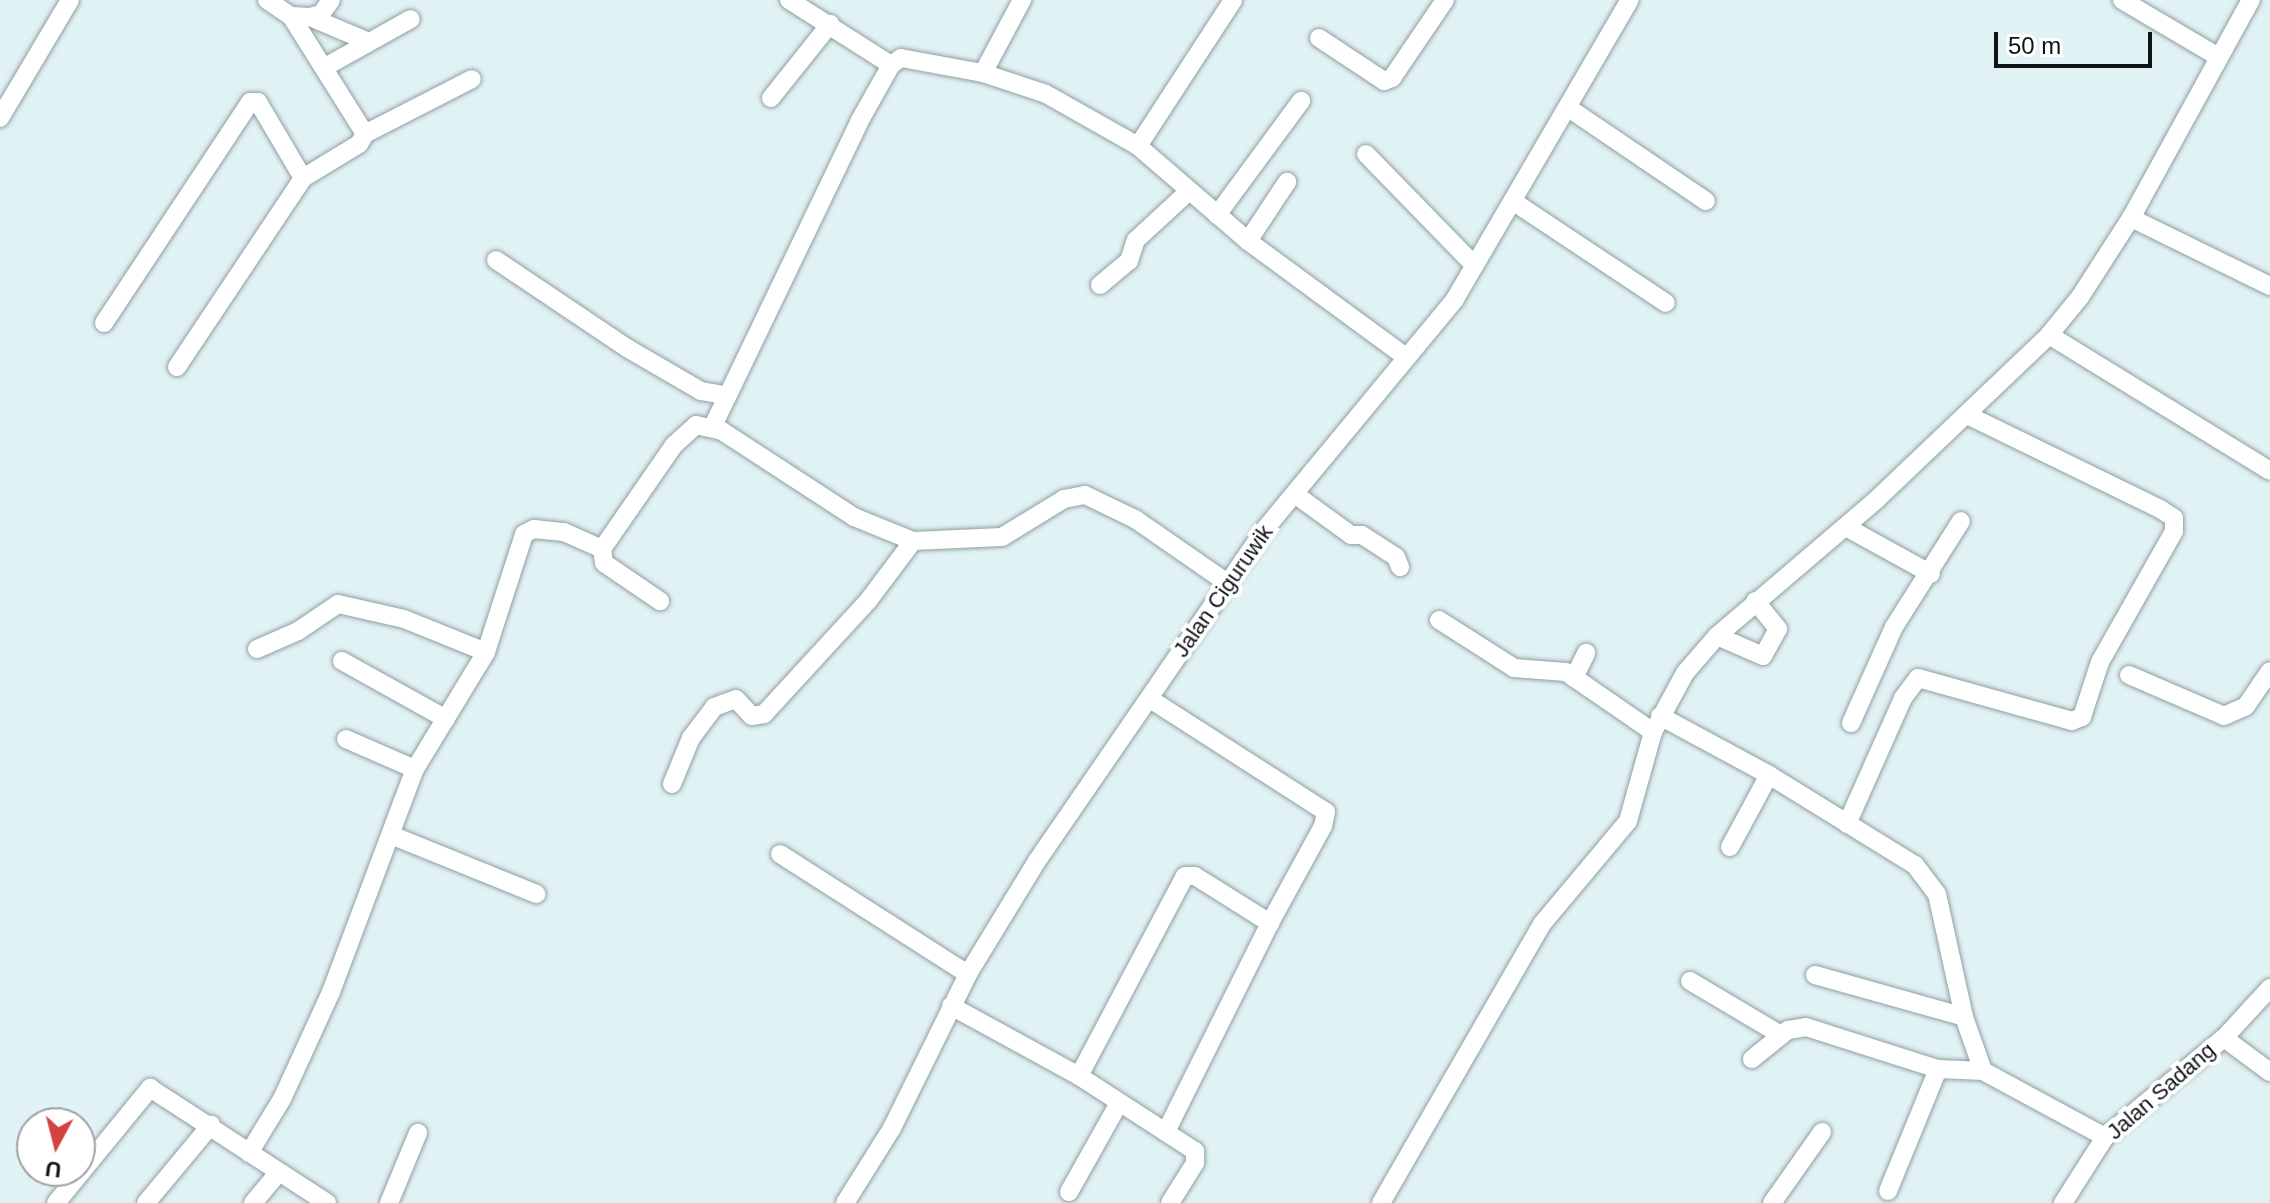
<!DOCTYPE html>
<html>
<head>
<meta charset="utf-8">
<style>
	body { margin:0 }
	#map { position:relative; width:2270px; height:1203px; overflow:hidden; background:#e1f2f5; font-family:Helvetica,sans-serif }
	div>[style] { position:absolute }
	.roads { filter:drop-shadow(0 0 2px #8f9fa1) drop-shadow(0 0 2px #8f9fa1) }
	.minor>* { height:18px; margin:-9px; padding:0 9px; transform-origin:9px; border-radius:9px; background:#fff }
	span { translate:-50% -50%; white-space:nowrap; text-align:center; line-height:1.15; -webkit-text-stroke:8px #fff; paint-order:stroke }
	.street-label { font-size:22px; color:#0f1516 }
	.north { position:absolute; left:16px; top:1107px; width:80px; height:80px; box-sizing:border-box; background:#fff; border:2px solid #9fa1a2; border-radius:50%; rotate:187deg; font-size:22px; font-weight:700; line-height:32px; text-align:center; color:#0f1516 }
	.north::after { content:''; display:block; margin:auto; width:28px; height:36px; background:#d34441; clip-path:polygon(50% 0,100% 100%,50% 72%,0 100%) }
	.scale { position:absolute; left:1994px; top:32px; width:158px; height:36px; box-sizing:border-box; border:4px solid #0f1516; border-top:0; padding-left:10px; font-size:24px; line-height:28px; white-space:nowrap; color:#0f1516; -webkit-text-stroke:6px #fff; paint-order:stroke }
</style>
</head>
<body>
<div id="map">
	<div class="roads">
		<div class="minor">
			<div style="left:267px;top:0;width:29px;rotate:34deg"></div>
			<div style="left:291px;top:16px;width:19px;rotate:3deg"></div>
			<div style="left:310px;top:17px;width:11px;rotate:-15deg"></div>
			<div style="left:321px;top:14px;width:17px;rotate:-54deg"></div>
			<div style="left:789px;top:0;width:121px;rotate:32.5deg"></div>
			<div style="left:2122px;top:0;width:110px;rotate:30.5deg"></div>
			<div style="left:310px;top:17px;width:64px;rotate:23deg"></div>
			<div style="left:1319px;top:38px;width:78px;rotate:33.5deg"></div>
			<div style="left:1384px;top:81px;width:9px;rotate:-21deg"></div>
			<div style="left:1392px;top:78px;width:94px;rotate:-55.8deg"></div>
			<div style="left:325px;top:67px;width:98px;rotate:-29.2deg"></div>
			<div style="left:983px;top:73px;width:83px;rotate:-61.9deg"></div>
			<div style="left:771px;top:98px;width:95px;rotate:-51.4deg"></div>
			<div style="left:1570px;top:109px;width:164px;rotate:34.1deg"></div>
			<div style="left:0;top:118px;width:137px;rotate:-59.3deg"></div>
			<div style="left:365px;top:134px;width:120px;rotate:-27.2deg"></div>
			<div style="left:1138px;top:146px;width:174px;rotate:-56.9deg"></div>
			<div style="left:1366px;top:154px;width:155px;rotate:45.8deg"></div>
			<div style="left:1514px;top:202px;width:182px;rotate:33.6deg"></div>
			<div style="left:1217px;top:215px;width:142px;rotate:-53.6deg"></div>
			<div style="left:2131px;top:218px;width:155px;rotate:26.1deg"></div>
			<div style="left:1248px;top:241px;width:71px;rotate:-56.5deg"></div>
			<div style="left:496px;top:260px;width:158px;rotate:33.9deg"></div>
			<div style="left:627px;top:348px;width:86px;rotate:30.2deg"></div>
			<div style="left:701px;top:391px;width:27px;rotate:10deg"></div>
			<div style="left:1100px;top:285px;width:38px;rotate:-40deg"></div>
			<div style="left:1129px;top:261px;width:22px;rotate:-72deg"></div>
			<div style="left:1136px;top:240px;width:71px;rotate:-42.7deg"></div>
			<div style="left:104px;top:323px;width:265px;rotate:-56.5deg"></div>
			<div style="left:250px;top:102px;width:8px"></div>
			<div style="left:258px;top:102px;width:88px;rotate:59.4deg"></div>
			<div style="left:2049px;top:335px;width:259px;rotate:31.6deg"></div>
			<div style="left:177px;top:367px;width:227px;rotate:-56.3deg"></div>
			<div style="left:303px;top:178px;width:66px;rotate:-31.3deg"></div>
			<div style="left:359px;top:144px;width:12px;rotate:-59deg"></div>
			<div style="left:365px;top:134px;width:139px;rotate:-122.1deg"></div>
			<div style="left:713px;top:426px;width:337px;rotate:-64.3deg"></div>
			<div style="left:859px;top:122px;width:65px;rotate:-60.7deg"></div>
			<div style="left:891px;top:65px;width:12px;rotate:-35deg"></div>
			<div style="left:901px;top:58px;width:83px;rotate:10.4deg"></div>
			<div style="left:983px;top:73px;width:66px;rotate:18.4deg"></div>
			<div style="left:1046px;top:94px;width:106px;rotate:29.5deg"></div>
			<div style="left:1138px;top:146px;width:145px;rotate:40.8deg"></div>
			<div style="left:1248px;top:241px;width:197px;rotate:36.3deg"></div>
			<div style="left:1296px;top:495px;width:68px;rotate:36deg"></div>
			<div style="left:1351px;top:535px;width:11px"></div>
			<div style="left:1362px;top:535px;width:40px;rotate:32.9deg"></div>
			<div style="left:1396px;top:557px;width:11px;rotate:68deg"></div>
			<div style="left:1846px;top:527px;width:97px;rotate:28.9deg"></div>
			<div style="left:602px;top:549px;width:14px;rotate:82deg"></div>
			<div style="left:604px;top:563px;width:68px;rotate:34.2deg"></div>
			<div style="left:1439px;top:620px;width:89px;rotate:32.6deg"></div>
			<div style="left:1514px;top:668px;width:52px;rotate:4.4deg"></div>
			<div style="left:1566px;top:672px;width:106px;rotate:34.6deg"></div>
			<div style="left:1717px;top:636px;width:50px;rotate:23.5deg"></div>
			<div style="left:1763px;top:656px;width:31px;rotate:-61deg"></div>
			<div style="left:1778px;top:629px;width:36px;rotate:-129deg"></div>
			<div style="left:257px;top:649px;width:45px;rotate:-23.7deg"></div>
			<div style="left:298px;top:631px;width:48px;rotate:-34deg"></div>
			<div style="left:338px;top:604px;width:68px;rotate:12.8deg"></div>
			<div style="left:404px;top:619px;width:88px;rotate:21.9deg"></div>
			<div style="left:342px;top:661px;width:119px;rotate:29.1deg"></div>
			<div style="left:2129px;top:675px;width:103px;rotate:23.3deg"></div>
			<div style="left:2224px;top:716px;width:24px;rotate:-24deg"></div>
			<div style="left:2246px;top:706px;width:42px;rotate:-55.6deg"></div>
			<div style="left:1574px;top:678px;width:28px;rotate:-64deg"></div>
			<div style="left:1150px;top:699px;width:209px;rotate:32.7deg"></div>
			<div style="left:1326px;top:812px;width:14px;rotate:102deg"></div>
			<div style="left:1323px;top:826px;width:111px;rotate:118.7deg"></div>
			<div style="left:1660px;top:716px;width:124px;rotate:28.4deg"></div>
			<div style="left:1769px;top:775px;width:172px;rotate:31.7deg"></div>
			<div style="left:1915px;top:865px;width:36px;rotate:53deg"></div>
			<div style="left:1937px;top:894px;width:126px;rotate:77.6deg"></div>
			<div style="left:1964px;top:1017px;width:57px;rotate:70.6deg"></div>
			<div style="left:1983px;top:1071px;width:139px;rotate:28.4deg"></div>
			<div style="left:1851px;top:723px;width:105px;rotate:-65.9deg"></div>
			<div style="left:1894px;top:627px;width:125px;rotate:-57.7deg"></div>
			<div style="left:346px;top:739px;width:75px;rotate:23.5deg"></div>
			<div style="left:672px;top:784px;width:50px;rotate:-67.6deg"></div>
			<div style="left:691px;top:738px;width:39px;rotate:-53deg"></div>
			<div style="left:714px;top:707px;width:23px;rotate:-20deg"></div>
			<div style="left:736px;top:699px;width:23px;rotate:47deg"></div>
			<div style="left:752px;top:716px;width:12px;rotate:-9deg"></div>
			<div style="left:764px;top:714px;width:154px;rotate:-47.4deg"></div>
			<div style="left:868px;top:601px;width:75px;rotate:-53.1deg"></div>
			<div style="left:1847px;top:824px;width:138px;rotate:-66deg"></div>
			<div style="left:1903px;top:698px;width:25px;rotate:-53deg"></div>
			<div style="left:1918px;top:678px;width:160px;rotate:15.6deg"></div>
			<div style="left:2072px;top:721px;width:11px;rotate:-22deg"></div>
			<div style="left:2082px;top:717px;width:58px;rotate:-71.9deg"></div>
			<div style="left:2100px;top:662px;width:150px;rotate:-60.5deg"></div>
			<div style="left:2174px;top:531px;width:13px;rotate:-90deg"></div>
			<div style="left:2174px;top:518px;width:17px;rotate:-147deg"></div>
			<div style="left:2160px;top:509px;width:212px;rotate:-154deg"></div>
			<div style="left:391px;top:835px;width:157px;rotate:22.1deg"></div>
			<div style="left:1730px;top:847px;width:82px;rotate:-61.6deg"></div>
			<div style="left:780px;top:854px;width:223px;rotate:32.6deg"></div>
			<div style="left:1815px;top:975px;width:155px;rotate:15.7deg"></div>
			<div style="left:1690px;top:981px;width:106px;rotate:30.7deg"></div>
			<div style="left:951px;top:1006px;width:146px;rotate:28.7deg"></div>
			<div style="left:1079px;top:1076px;width:138px;rotate:32.9deg"></div>
			<div style="left:1195px;top:1151px;width:12px;rotate:90deg"></div>
			<div style="left:1195px;top:1163px;width:47px;rotate:122deg"></div>
			<div style="left:2224px;top:1038px;width:57px;rotate:36.5deg"></div>
			<div style="left:1752px;top:1059px;width:46px;rotate:-38.9deg"></div>
			<div style="left:1788px;top:1030px;width:18px;rotate:-9deg"></div>
			<div style="left:1806px;top:1027px;width:139px;rotate:17.7deg"></div>
			<div style="left:1938px;top:1069px;width:45px;rotate:2.5deg"></div>
			<div style="left:1079px;top:1076px;width:226px;rotate:-62.1deg"></div>
			<div style="left:1185px;top:876px;width:10px"></div>
			<div style="left:1195px;top:876px;width:89px;rotate:32.1deg"></div>
			<div style="left:1270px;top:923px;width:233px;rotate:116.5deg"></div>
			<div style="left:249px;top:1153px;width:63px;rotate:-58.6deg"></div>
			<div style="left:282px;top:1099px;width:118px;rotate:-65.4deg"></div>
			<div style="left:331px;top:992px;width:238px;rotate:-69.4deg"></div>
			<div style="left:415px;top:769px;width:137px;rotate:-58.7deg"></div>
			<div style="left:486px;top:652px;width:124px;rotate:-72.1deg"></div>
			<div style="left:524px;top:534px;width:11px;rotate:-27deg"></div>
			<div style="left:534px;top:529px;width:30px;rotate:6deg"></div>
			<div style="left:564px;top:532px;width:42px;rotate:24.1deg"></div>
			<div style="left:602px;top:549px;width:126px;rotate:-55.3deg"></div>
			<div style="left:674px;top:445px;width:30px;rotate:-42deg"></div>
			<div style="left:696px;top:425px;width:27px;rotate:13deg"></div>
			<div style="left:722px;top:431px;width:158px;rotate:33.1deg"></div>
			<div style="left:854px;top:517px;width:64px;rotate:22.1deg"></div>
			<div style="left:913px;top:541px;width:89px;rotate:-2.6deg"></div>
			<div style="left:1002px;top:537px;width:73px;rotate:-31.5deg"></div>
			<div style="left:1064px;top:499px;width:21px;rotate:-11deg"></div>
			<div style="left:1085px;top:495px;width:55px;rotate:25.6deg"></div>
			<div style="left:1135px;top:519px;width:111px;rotate:34.7deg"></div>
			<div style="left:1888px;top:1191px;width:132px;rotate:-67.7deg"></div>
			<div style="left:1069px;top:1192px;width:102px;rotate:-60.7deg"></div>
			<div style="left:56px;top:1203px;width:149px;rotate:-50.7deg"></div>
			<div style="left:150px;top:1088px;width:211px;rotate:33deg"></div>
			<div style="left:146px;top:1203px;width:102px;rotate:-50.2deg"></div>
			<div style="left:253px;top:1203px;width:38px;rotate:-50deg"></div>
			<div style="left:389px;top:1203px;width:76px;rotate:-67.5deg"></div>
			<div style="left:845px;top:1203px;width:89px;rotate:-57.9deg"></div>
			<div style="left:892px;top:1128px;width:172px;rotate:-63.7deg"></div>
			<div style="left:968px;top:974px;width:132px;rotate:-58.6deg"></div>
			<div style="left:1037px;top:861px;width:403px;rotate:-55.5deg"></div>
			<div style="left:1265px;top:529px;width:298px;rotate:-50.4deg"></div>
			<div style="left:1455px;top:299px;width:346px;rotate:-59.7deg"></div>
			<div style="left:1381px;top:1203px;width:322px;rotate:-60deg"></div>
			<div style="left:1542px;top:924px;width:134px;rotate:-50.1deg"></div>
			<div style="left:1628px;top:821px;width:92px;rotate:-74.3deg"></div>
			<div style="left:1653px;top:732px;width:67px;rotate:-61.5deg"></div>
			<div style="left:1685px;top:673px;width:49px;rotate:-49.1deg"></div>
			<div style="left:1717px;top:636px;width:209px;rotate:-40.5deg"></div>
			<div style="left:1876px;top:500px;width:239px;rotate:-43.6deg"></div>
			<div style="left:2049px;top:335px;width:49px;rotate:-50.8deg"></div>
			<div style="left:2080px;top:297px;width:94px;rotate:-57.2deg"></div>
			<div style="left:2131px;top:218px;width:249px;rotate:-61.2deg"></div>
			<div style="left:1772px;top:1203px;width:87px;rotate:-54.8deg"></div>
			<div style="left:2063px;top:1203px;width:78px;rotate:-57.5deg"></div>
			<div style="left:2105px;top:1137px;width:155px;rotate:-39.8deg"></div>
			<div style="left:2224px;top:1038px;width:68px;rotate:-47.4deg"></div>
		</div>
	</div>
	<div class="street-label">
		<span style="left:1223px;top:591px;rotate:-55deg">Jalan Ciguruwik</span>
		<span style="left:2161px;top:1091px;rotate:-41deg">Jalan Sadang</span>
	</div>
	<div class="north">U</div>
	<div class="scale">50 m</div>
</div>
</body>
</html>
